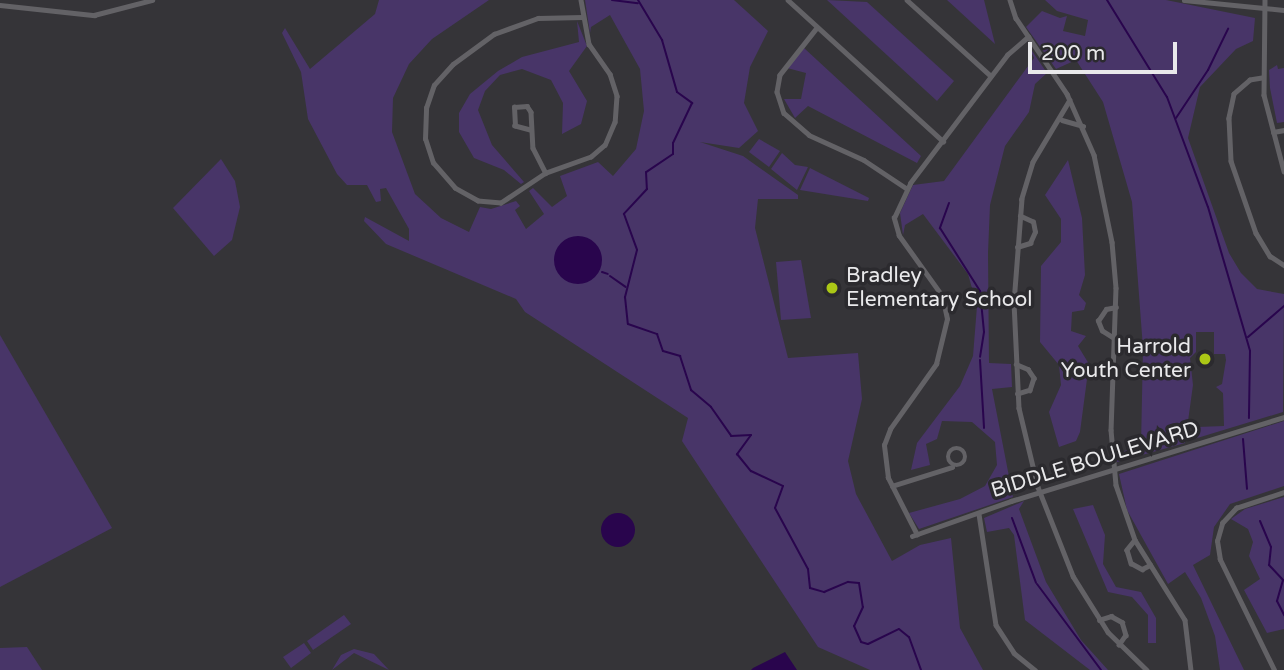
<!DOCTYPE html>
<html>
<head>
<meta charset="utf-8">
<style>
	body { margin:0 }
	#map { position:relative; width:1284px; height:670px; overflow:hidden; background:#353438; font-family:"Varela Round",sans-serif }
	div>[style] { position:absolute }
	.green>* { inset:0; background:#483568 }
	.water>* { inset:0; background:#29054d }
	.round { border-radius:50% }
	.stream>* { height:2px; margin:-1px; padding:0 1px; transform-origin:1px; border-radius:1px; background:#29054d }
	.minor>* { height:4.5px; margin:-2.25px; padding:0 2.25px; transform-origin:2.25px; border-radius:2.25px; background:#636266 }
	.minor>.ring { margin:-2.25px; padding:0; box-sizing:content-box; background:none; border:4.5px solid #636266; border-radius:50% }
	.dots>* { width:19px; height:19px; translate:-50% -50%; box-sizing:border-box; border:4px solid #2b2a2e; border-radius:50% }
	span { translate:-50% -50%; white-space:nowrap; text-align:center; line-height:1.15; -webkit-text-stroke:7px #2b2a2e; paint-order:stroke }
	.poi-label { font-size:21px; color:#e9e9eb }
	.left { translate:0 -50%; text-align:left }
	.right { translate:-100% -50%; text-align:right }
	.street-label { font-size:21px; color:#e9e9eb }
	.scale { position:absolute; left:1028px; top:42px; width:149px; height:32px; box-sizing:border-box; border:4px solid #e9e9eb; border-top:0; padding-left:9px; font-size:21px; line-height:24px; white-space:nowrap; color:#e9e9eb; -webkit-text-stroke:5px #2b2a2e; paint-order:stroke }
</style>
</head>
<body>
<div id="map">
	<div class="green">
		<div style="clip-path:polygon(379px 0,489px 0,432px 39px,409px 64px,393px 98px,392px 132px,415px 194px,441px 218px,469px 232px,480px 207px,491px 209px,516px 201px,520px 206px,515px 210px,526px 229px,544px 214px,529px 191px,533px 188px,552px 207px,567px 196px,560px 176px,598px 162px,613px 176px,636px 149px,644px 111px,640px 69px,610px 15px,591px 27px,590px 33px,585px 0,734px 0,768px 31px,750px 67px,744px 103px,758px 131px,739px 148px,700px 142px,743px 156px,798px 195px,798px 199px,758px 199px,755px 228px,788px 358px,858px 353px,862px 399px,848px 461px,856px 494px,892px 561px,920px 545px,951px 538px,960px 628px,983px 670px,870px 670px,818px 647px,682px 441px,688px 418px,525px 312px,516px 299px,386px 244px,364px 221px,365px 217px,409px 241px,409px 229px,386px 188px,380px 189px,381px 201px,376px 202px,367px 185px,347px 185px,337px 174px,308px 119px,301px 72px,282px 33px,285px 28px,310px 69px,375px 14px)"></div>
		<div style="clip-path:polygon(827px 0,867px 2px,954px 81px,937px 101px)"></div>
		<div style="clip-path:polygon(947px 0,984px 0,995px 44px)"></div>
		<div style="clip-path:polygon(1045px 0,1166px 0,1255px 18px,1253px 41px,1236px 49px,1200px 87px,1188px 138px,1229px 253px,1241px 273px,1257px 289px,1284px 294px,1283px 412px,1194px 439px,1195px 423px,1197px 427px,1224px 426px,1223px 393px,1216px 387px,1222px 384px,1226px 360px,1225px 354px,1214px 354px,1214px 332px,1196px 332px,1196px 352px,1190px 358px,1193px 385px,1185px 443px,1117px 462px,1116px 454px,1141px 445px,1143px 348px,1132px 202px,1103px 102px,1076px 60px,1056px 69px,1026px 27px,1042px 11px,1060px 18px,1067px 16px,1063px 31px,1085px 36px,1088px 20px,1057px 11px)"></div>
		<div style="clip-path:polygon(577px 21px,587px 46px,569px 71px,587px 101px,581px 124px,562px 134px,563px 103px,551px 80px,522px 69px,500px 75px,485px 91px,478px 110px,492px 145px,524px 182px,521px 184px,504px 170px,474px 158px,459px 132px,459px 113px,470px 94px,498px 71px,522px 57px,579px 42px)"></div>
		<div style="clip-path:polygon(1029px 47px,1030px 48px,1047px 73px,1035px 84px,1029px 112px,1005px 146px,990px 205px,988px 253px,989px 363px,1011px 364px,1012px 387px,992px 389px,1013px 497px,919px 529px,909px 513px,960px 499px,985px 486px,997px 465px,995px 442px,972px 422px,942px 421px,937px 439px,926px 444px,930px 465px,911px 470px,917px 443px,960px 386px,973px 356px,977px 306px,968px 274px,923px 214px,905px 225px,903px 235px,900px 213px,913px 185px,944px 181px,1034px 58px)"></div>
		<div style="clip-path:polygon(804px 48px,921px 156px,917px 163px,808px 106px,795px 118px,784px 99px,801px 99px,806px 73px,787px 68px)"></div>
		<div style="clip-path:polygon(1277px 65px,1278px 69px,1284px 68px,1284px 122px,1277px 123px,1270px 88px,1269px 70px)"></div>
		<div style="clip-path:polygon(759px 139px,780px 151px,769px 167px,749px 152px)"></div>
		<div style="clip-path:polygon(782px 153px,795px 165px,808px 167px,797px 190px,771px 169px)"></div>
		<div style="clip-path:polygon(221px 159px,235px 181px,240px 207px,232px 240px,214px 256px,173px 208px)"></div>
		<div style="clip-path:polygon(1068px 160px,1082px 218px,1085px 275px,1079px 295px,1086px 303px,1084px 310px,1072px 312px,1071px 331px,1086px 336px,1078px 346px,1089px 364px,1080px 432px,1076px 441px,1059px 447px,1049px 412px,1061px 385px,1059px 365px,1040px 342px,1041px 266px,1061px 242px,1061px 219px,1045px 195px)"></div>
		<div style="clip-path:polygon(810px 168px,869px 198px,868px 201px,800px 190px)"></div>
		<div style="clip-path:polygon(801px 260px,811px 318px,781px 320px,776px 262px)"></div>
		<div style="clip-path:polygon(0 335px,112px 528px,0 587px)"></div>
		<div style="clip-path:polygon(1284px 421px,1284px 486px,1230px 504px,1214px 527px,1210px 555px,1193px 565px,1244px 670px,1220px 670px,1215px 636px,1201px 598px,1185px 572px,1168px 584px,1127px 510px,1119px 474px)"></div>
		<div style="clip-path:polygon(1284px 497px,1284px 629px,1267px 633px,1244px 590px,1260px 579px,1249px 556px,1253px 542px,1248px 529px,1231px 519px,1245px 509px)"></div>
		<div style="clip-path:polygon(1024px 501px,1019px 509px,1046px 582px,1081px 640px,1108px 670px,1090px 670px,1025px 620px,1014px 535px,1009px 528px,987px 532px,984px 518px)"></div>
		<div style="clip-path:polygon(1093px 505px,1105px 535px,1103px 564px,1116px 587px,1141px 592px,1156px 618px,1156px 643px,1148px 643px,1148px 615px,1132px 597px,1108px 592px,1073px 509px)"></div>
		<div style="clip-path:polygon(344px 615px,351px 624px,313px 650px,307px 641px)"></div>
		<div style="clip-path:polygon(304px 643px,311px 653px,291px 668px,283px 657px)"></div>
		<div style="clip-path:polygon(27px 647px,42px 670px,0 670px,0 648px)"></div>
		<div style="clip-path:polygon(354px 649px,374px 654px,389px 670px,354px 653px,332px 670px,341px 655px)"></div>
	</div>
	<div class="water">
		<div class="round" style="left:554px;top:236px;width:48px;height:48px"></div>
		<div class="round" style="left:601px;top:513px;width:34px;height:34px"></div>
		<div style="clip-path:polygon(785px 652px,797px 670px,751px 670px,753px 668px)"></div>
	</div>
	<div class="stream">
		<div style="left:612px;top:0;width:26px;rotate:7deg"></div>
		<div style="left:638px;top:0;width:47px;rotate:59deg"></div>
		<div style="left:662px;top:40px;width:54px;rotate:73.9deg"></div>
		<div style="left:677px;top:92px;width:19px;rotate:36deg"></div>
		<div style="left:692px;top:103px;width:44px;rotate:115.4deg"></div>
		<div style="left:673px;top:143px;width:11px;rotate:90deg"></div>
		<div style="left:673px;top:154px;width:32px;rotate:146deg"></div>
		<div style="left:646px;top:172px;width:17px;rotate:87deg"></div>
		<div style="left:647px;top:189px;width:34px;rotate:133deg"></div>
		<div style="left:624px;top:214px;width:38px;rotate:70deg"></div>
		<div style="left:637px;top:250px;width:49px;rotate:104.3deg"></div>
		<div style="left:625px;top:297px;width:27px;rotate:84deg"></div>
		<div style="left:628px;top:324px;width:31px;rotate:19deg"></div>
		<div style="left:657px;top:334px;width:18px;rotate:71deg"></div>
		<div style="left:663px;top:351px;width:18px;rotate:16deg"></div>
		<div style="left:680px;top:356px;width:36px;rotate:72deg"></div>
		<div style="left:691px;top:390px;width:26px;rotate:40deg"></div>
		<div style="left:711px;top:407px;width:35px;rotate:55deg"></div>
		<div style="left:731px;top:436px;width:20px;rotate:-3deg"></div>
		<div style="left:751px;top:435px;width:24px;rotate:126deg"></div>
		<div style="left:737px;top:454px;width:22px;rotate:51deg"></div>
		<div style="left:751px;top:471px;width:35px;rotate:25deg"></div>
		<div style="left:783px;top:486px;width:23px;rotate:110deg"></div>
		<div style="left:775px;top:508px;width:69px;rotate:61.6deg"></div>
		<div style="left:808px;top:569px;width:19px;rotate:84deg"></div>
		<div style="left:810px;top:588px;width:15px;rotate:16deg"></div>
		<div style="left:824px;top:592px;width:26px;rotate:-23deg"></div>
		<div style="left:848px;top:582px;width:11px;rotate:5deg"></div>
		<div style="left:859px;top:583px;width:24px;rotate:81deg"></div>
		<div style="left:863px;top:607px;width:21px;rotate:115deg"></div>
		<div style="left:854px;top:626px;width:17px;rotate:66deg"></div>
		<div style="left:861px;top:642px;width:7px;rotate:16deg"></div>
		<div style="left:868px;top:644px;width:34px;rotate:-26deg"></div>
		<div style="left:899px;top:629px;width:13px;rotate:39deg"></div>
		<div style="left:909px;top:637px;width:35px;rotate:70deg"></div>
		<div style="left:1107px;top:0;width:114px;rotate:58.3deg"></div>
		<div style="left:1167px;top:97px;width:117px;rotate:69.6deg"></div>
		<div style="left:1208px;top:207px;width:150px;rotate:73.7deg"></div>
		<div style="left:1250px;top:351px;width:67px;rotate:90.9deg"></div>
		<div style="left:1176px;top:118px;width:58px;rotate:-56.3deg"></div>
		<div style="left:1208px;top:70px;width:46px;rotate:-64deg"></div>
		<div style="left:949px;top:203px;width:27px;rotate:110deg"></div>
		<div style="left:940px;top:228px;width:75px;rotate:57.6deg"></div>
		<div style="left:980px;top:291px;width:41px;rotate:84.4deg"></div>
		<div style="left:984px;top:332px;width:25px;rotate:99deg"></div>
		<div style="left:602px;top:272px;width:6px;rotate:18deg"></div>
		<div style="left:610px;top:276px;width:19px;rotate:35deg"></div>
		<div style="left:1248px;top:337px;width:48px;rotate:-40.7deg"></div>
		<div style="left:980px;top:360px;width:68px;rotate:86.6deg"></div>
		<div style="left:1243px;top:439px;width:50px;rotate:85.4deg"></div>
		<div style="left:1012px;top:518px;width:69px;rotate:69.7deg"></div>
		<div style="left:1260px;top:521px;width:28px;rotate:67deg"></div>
		<div style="left:1271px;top:547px;width:18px;rotate:96deg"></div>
		<div style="left:1269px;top:565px;width:21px;rotate:47deg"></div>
		<div style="left:1283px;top:580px;width:22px;rotate:106deg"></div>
		<div style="left:1277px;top:601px;width:16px;rotate:63deg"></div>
		<div style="left:1037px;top:584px;width:107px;rotate:53.3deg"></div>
	</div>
	<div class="minor">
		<div style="left:581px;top:0;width:45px;rotate:79.7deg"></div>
		<div style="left:589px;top:44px;width:37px;rotate:55deg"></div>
		<div style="left:610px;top:74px;width:23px;rotate:72deg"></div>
		<div style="left:617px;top:96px;width:26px;rotate:94deg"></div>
		<div style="left:615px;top:122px;width:25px;rotate:113deg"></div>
		<div style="left:605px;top:145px;width:18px;rotate:139deg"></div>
		<div style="left:591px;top:157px;width:48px;rotate:160.4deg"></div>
		<div style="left:546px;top:173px;width:54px;rotate:146.3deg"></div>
		<div style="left:501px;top:203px;width:23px;rotate:-175deg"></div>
		<div style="left:478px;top:201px;width:26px;rotate:-151deg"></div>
		<div style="left:455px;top:188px;width:33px;rotate:-131deg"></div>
		<div style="left:433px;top:163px;width:25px;rotate:-108deg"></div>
		<div style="left:425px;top:139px;width:31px;rotate:-88deg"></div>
		<div style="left:426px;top:108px;width:24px;rotate:-71deg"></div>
		<div style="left:434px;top:85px;width:28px;rotate:-48deg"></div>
		<div style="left:453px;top:64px;width:51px;rotate:-36.2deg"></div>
		<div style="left:494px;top:34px;width:47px;rotate:-20deg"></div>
		<div style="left:538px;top:18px;width:44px;rotate:-1.3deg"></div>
		<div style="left:788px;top:0;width:210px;rotate:42.3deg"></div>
		<div style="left:907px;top:0;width:113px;rotate:42.1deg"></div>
		<div style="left:1010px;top:0;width:19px;rotate:72deg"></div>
		<div style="left:1016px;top:18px;width:92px;rotate:56.1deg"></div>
		<div style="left:1067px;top:94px;width:67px;rotate:66.1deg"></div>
		<div style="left:1094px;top:155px;width:89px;rotate:78.3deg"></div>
		<div style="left:1112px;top:242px;width:46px;rotate:85deg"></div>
		<div style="left:1116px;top:288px;width:142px;rotate:92deg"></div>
		<div style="left:1111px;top:430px;width:55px;rotate:84.8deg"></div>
		<div style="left:1116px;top:485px;width:58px;rotate:70.9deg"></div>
		<div style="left:1135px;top:540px;width:94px;rotate:58deg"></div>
		<div style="left:1185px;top:620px;width:50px;rotate:83.2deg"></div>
		<div style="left:1184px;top:0;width:100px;rotate:5.7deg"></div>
		<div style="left:1265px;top:0;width:95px;rotate:90.6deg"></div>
		<div style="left:1264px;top:95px;width:79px;rotate:75.3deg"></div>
		<div style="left:0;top:5px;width:95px;rotate:6.1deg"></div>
		<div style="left:94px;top:15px;width:60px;rotate:-14.5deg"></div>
		<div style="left:817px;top:28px;width:60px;rotate:128.2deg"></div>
		<div style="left:780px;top:75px;width:17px;rotate:100deg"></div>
		<div style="left:777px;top:92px;width:22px;rotate:72deg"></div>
		<div style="left:784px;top:113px;width:33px;rotate:41deg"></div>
		<div style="left:809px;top:135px;width:60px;rotate:24.4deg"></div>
		<div style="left:864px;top:160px;width:50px;rotate:33.7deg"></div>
		<div style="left:1262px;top:78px;width:12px;rotate:171deg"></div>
		<div style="left:1250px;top:80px;width:21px;rotate:139deg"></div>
		<div style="left:1234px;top:94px;width:25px;rotate:102deg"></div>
		<div style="left:1229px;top:118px;width:43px;rotate:87.3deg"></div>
		<div style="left:1231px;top:161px;width:76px;rotate:70.9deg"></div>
		<div style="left:1256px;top:233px;width:27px;rotate:59deg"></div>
		<div style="left:1270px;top:256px;width:17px;rotate:33deg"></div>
		<div style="left:1070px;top:100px;width:72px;rotate:120.8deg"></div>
		<div style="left:1033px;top:162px;width:39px;rotate:107deg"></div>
		<div style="left:1022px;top:199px;width:103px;rotate:94.4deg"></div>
		<div style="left:1014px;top:302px;width:106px;rotate:87.3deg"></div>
		<div style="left:1019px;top:408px;width:81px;rotate:76.5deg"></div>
		<div style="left:1038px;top:487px;width:96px;rotate:68.5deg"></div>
		<div style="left:1073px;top:576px;width:66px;rotate:58deg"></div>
		<div style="left:1108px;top:632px;width:54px;rotate:44.3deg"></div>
		<div style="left:1062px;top:120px;width:22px;rotate:16deg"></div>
		<div style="left:530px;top:130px;width:16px;rotate:-165deg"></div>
		<div style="left:515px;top:126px;width:19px;rotate:-93deg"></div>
		<div style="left:514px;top:107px;width:13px;rotate:-4deg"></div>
		<div style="left:527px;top:106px;width:7px;rotate:56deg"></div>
		<div style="left:531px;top:112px;width:36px;rotate:87deg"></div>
		<div style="left:533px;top:148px;width:28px;rotate:63deg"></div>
		<div style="left:1273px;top:132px;width:11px;rotate:-10deg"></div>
		<div style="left:1017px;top:247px;width:14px;rotate:-17deg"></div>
		<div style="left:1030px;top:243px;width:12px;rotate:-66deg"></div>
		<div style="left:1035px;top:232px;width:10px;rotate:-101deg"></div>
		<div style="left:1033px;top:222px;width:14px;rotate:-155deg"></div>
		<div style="left:1115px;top:339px;width:15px;rotate:-148deg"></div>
		<div style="left:1102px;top:331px;width:11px;rotate:-112deg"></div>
		<div style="left:1098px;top:321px;width:14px;rotate:-56deg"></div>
		<div style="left:1106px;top:309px;width:10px;rotate:-11deg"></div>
		<div style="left:1016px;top:364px;width:13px;rotate:23deg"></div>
		<div style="left:1028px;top:369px;width:11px;rotate:56deg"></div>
		<div style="left:1034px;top:378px;width:13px;rotate:108deg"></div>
		<div style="left:1030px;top:390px;width:13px;rotate:162deg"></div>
		<div class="ring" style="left:948px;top:448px;width:13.5px;height:13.5px"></div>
		<div style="left:892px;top:486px;width:63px;rotate:-17.6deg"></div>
		<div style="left:979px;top:514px;width:112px;rotate:81.3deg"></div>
		<div style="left:996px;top:625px;width:33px;rotate:57deg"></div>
		<div style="left:1014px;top:653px;width:27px;rotate:39deg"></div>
		<div style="left:917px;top:535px;width:64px;rotate:-117deg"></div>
		<div style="left:888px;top:478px;width:33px;rotate:-97deg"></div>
		<div style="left:884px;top:445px;width:17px;rotate:-69deg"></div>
		<div style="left:890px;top:429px;width:80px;rotate:-54.7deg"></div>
		<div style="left:936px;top:364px;width:46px;rotate:-76.3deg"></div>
		<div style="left:947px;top:319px;width:24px;rotate:-102deg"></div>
		<div style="left:942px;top:296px;width:74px;rotate:-125.6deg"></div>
		<div style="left:899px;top:236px;width:19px;rotate:-106deg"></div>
		<div style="left:894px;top:218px;width:38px;rotate:-65deg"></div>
		<div style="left:910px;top:183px;width:161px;rotate:-52.8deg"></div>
		<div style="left:1007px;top:55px;width:28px;rotate:-41deg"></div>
		<div style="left:912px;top:536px;width:105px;rotate:-19.5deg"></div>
		<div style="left:1011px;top:501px;width:286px;rotate:-17.1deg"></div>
		<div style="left:1135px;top:540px;width:13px;rotate:129deg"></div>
		<div style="left:1127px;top:550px;width:14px;rotate:73deg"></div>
		<div style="left:1131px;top:563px;width:13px;rotate:29deg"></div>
		<div style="left:1142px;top:569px;width:9px;rotate:-27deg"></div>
		<div style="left:1099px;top:620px;width:13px;rotate:-18deg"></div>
		<div style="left:1111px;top:616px;width:13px;rotate:29deg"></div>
		<div style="left:1122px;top:622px;width:14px;rotate:73deg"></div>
		<div style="left:1126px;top:635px;width:12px;rotate:125deg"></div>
		<div style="left:1274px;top:670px;width:123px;rotate:-116.1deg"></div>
		<div style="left:1220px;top:560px;width:19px;rotate:-99deg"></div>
		<div style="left:1217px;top:541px;width:19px;rotate:-74deg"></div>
		<div style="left:1222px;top:523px;width:21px;rotate:-47deg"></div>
		<div style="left:1236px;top:508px;width:51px;rotate:-18.4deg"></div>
	</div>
	<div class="dots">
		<div style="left:832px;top:288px;background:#abc716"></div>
		<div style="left:1205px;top:359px;background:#abc716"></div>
	</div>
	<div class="poi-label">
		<span class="left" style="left:846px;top:288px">Bradley<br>Elementary School</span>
		<span class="right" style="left:1191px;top:359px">Harrold<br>Youth Center</span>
	</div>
	<div class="street-label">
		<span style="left:1095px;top:460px;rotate:-17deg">BIDDLE BOULEVARD</span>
	</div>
	<div class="scale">200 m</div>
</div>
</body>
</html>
